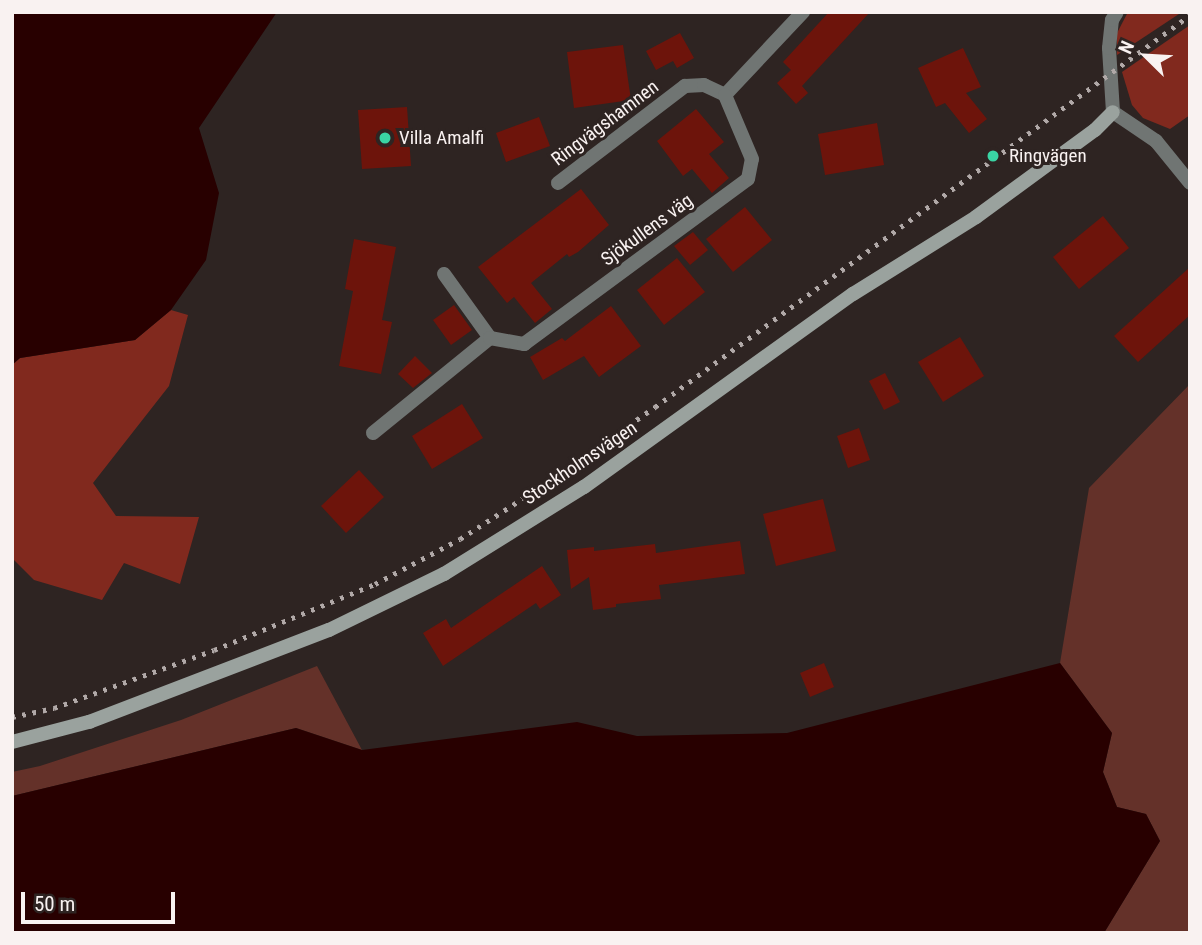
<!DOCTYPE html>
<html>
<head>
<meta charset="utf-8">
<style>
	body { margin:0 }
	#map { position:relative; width:1202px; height:945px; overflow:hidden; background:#2e2422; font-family:"Roboto Condensed",sans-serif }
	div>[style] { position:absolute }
	.green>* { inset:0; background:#643129 }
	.forest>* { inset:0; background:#81291e }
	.water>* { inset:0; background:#280000 }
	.building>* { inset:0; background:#6d140b }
	.minor>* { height:14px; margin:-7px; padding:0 7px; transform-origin:7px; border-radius:7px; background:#707573 }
	.tertiary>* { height:14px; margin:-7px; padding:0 7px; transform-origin:7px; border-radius:7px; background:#707573 }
	.secondary>* { height:14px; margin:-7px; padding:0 7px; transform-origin:7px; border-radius:7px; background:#9aa29e }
	.rail>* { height:5px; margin-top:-2.5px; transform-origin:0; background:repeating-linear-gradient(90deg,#b1a9a8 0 3.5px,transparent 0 10.5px) }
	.dots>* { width:19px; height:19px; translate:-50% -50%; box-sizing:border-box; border:4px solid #2e2422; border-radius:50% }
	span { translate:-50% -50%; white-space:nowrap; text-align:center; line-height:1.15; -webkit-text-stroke:6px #2e2422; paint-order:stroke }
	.street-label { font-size:19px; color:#f9f2f1 }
	.poi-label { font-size:19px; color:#f9f2f1 }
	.left { translate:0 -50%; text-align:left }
	.frame { position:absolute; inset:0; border:14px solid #f9f2f1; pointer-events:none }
	.north { position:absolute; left:1111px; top:21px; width:70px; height:70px; -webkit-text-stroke:5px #2e2422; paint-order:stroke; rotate:294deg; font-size:19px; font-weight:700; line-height:28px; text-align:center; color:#f9f2f1 }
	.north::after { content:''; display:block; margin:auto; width:24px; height:32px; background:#f9f2f1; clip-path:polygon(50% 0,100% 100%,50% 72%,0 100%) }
	.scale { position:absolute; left:21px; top:892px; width:154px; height:32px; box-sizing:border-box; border:4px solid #f9f2f1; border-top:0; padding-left:9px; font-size:21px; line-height:24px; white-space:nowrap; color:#f9f2f1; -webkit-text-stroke:5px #2e2422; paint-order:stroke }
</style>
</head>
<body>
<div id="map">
	<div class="green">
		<div style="clip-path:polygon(1190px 384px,1190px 933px,1104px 933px,1160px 841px,1146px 814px,1117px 807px,1103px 772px,1112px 733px,1060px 663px,1089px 488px)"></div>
		<div style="clip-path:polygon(317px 666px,362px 750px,296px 728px,12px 796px,12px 772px,40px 766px,181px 720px)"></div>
	</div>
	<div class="forest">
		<div style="clip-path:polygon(1128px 12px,1182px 12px,1117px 55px,1117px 33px)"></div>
		<div style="clip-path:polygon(1190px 25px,1190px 115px,1170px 129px,1143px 118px,1132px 105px,1122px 72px)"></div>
		<div style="clip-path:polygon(171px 310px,188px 315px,169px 386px,93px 483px,116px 516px,199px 517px,180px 584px,124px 563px,102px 600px,34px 580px,12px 558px,12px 365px,20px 358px,135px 340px)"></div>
	</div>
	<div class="water">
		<div style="clip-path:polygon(12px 12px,277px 12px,199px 128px,219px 193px,206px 260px,171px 310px,135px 340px,20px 358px,12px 365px)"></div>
		<div style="clip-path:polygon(1060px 663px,1112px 733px,1103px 772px,1117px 807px,1146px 814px,1160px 841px,1104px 933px,12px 933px,12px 796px,296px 728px,362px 750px,577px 722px,637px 736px,787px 733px)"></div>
	</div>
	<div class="building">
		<div style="clip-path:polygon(829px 12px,870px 12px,802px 86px,808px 93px,796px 104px,777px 83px,791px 70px,783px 62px)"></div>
		<div style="clip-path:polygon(680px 33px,694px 58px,677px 68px,673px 61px,656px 70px,646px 51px)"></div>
		<div style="clip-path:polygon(623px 45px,631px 100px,574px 108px,567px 52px)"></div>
		<div style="clip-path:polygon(963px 48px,981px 87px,966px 93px,987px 119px,969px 133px,945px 103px,936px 107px,918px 68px)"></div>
		<div style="clip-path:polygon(407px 107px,411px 166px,362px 169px,358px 110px)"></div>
		<div style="clip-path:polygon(696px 109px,724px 142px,709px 154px,729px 178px,712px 193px,692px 169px,683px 176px,657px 141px)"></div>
		<div style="clip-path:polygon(539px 117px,550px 146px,506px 162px,496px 133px)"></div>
		<div style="clip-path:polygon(877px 123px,884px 165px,825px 175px,818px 134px)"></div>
		<div style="clip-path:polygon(581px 189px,609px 225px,578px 252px,569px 257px,567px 254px,531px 283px,552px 309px,535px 323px,514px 297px,507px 303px,478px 267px)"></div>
		<div style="clip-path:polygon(745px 207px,772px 240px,733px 272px,706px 239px)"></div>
		<div style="clip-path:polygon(1103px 216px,1129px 248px,1079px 289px,1053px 257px)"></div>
		<div style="clip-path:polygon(693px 232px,708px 250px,690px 265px,674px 246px)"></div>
		<div style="clip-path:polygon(354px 239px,396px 247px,382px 320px,392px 322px,381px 374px,339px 366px,353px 291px,345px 289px)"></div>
		<div style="clip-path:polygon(677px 258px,705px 292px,664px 325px,637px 290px)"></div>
		<div style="clip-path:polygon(1190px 267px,1190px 315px,1138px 362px,1114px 336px)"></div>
		<div style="clip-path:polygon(454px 305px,472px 330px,451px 345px,433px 320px)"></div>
		<div style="clip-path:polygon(611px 306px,641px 346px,599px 377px,584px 356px,543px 380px,530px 357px,562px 338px,565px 341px)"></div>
		<div style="clip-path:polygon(960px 337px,984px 376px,943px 402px,918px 362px)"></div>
		<div style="clip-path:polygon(415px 356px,432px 373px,413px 388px,398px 374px)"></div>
		<div style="clip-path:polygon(885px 373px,900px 402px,884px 410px,869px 381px)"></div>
		<div style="clip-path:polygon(462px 404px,483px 438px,432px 469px,412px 436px)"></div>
		<div style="clip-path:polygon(859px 428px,870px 460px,848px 468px,837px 436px)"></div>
		<div style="clip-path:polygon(359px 470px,384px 497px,346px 533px,321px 506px)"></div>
		<div style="clip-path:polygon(823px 499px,836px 551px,776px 566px,763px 514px)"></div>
		<div style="clip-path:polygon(740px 541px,745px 574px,659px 585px,661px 599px,616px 604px,616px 607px,593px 610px,589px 577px,571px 589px,567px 550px,594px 547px,594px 551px,655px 544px,656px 553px)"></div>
		<div style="clip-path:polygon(542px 566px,561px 595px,540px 609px,536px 603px,443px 666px,423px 633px,446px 619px,451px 628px)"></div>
		<div style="clip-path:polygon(824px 663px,834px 687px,810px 697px,800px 673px)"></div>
	</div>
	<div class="minor">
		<div style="left:1113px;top:112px;width:52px;rotate:34deg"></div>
		<div style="left:1156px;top:141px;width:54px;rotate:51deg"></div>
		<div style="left:558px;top:183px;width:160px;rotate:-37.4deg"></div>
		<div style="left:685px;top:86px;width:19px;rotate:-3deg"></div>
		<div style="left:704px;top:85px;width:23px;rotate:25deg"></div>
		<div style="left:725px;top:95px;width:114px;rotate:-46.8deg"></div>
		<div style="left:444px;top:274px;width:79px;rotate:54.3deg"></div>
		<div style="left:373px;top:433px;width:151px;rotate:-39.1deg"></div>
		<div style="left:490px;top:338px;width:35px;rotate:10deg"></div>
		<div style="left:524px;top:344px;width:278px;rotate:-36.4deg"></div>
		<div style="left:748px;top:179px;width:20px;rotate:-79deg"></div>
		<div style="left:752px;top:159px;width:69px;rotate:-112.9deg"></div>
	</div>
	<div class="tertiary">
		<div style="left:1113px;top:112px;width:64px;rotate:-93.6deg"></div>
		<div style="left:1109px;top:48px;width:28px;rotate:-84deg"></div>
		<div style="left:1112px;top:20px;width:9px;rotate:-58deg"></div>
	</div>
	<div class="secondary">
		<div style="left:12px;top:742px;width:80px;rotate:-14.6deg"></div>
		<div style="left:89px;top:722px;width:257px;rotate:-21deg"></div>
		<div style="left:329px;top:630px;width:128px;rotate:-26deg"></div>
		<div style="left:444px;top:574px;width:165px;rotate:-31.9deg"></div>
		<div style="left:584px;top:487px;width:331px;rotate:-35.7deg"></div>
		<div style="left:853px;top:294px;width:145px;rotate:-32deg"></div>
		<div style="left:976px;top:217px;width:147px;rotate:-36.2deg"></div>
		<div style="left:1095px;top:130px;width:25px;rotate:-45deg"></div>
	</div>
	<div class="rail">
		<div style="left:12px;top:717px;width:43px;rotate:-12.1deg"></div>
		<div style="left:54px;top:708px;width:170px;rotate:-19.9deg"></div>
		<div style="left:214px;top:650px;width:174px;rotate:-22.3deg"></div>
		<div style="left:375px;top:584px;width:96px;rotate:-27.9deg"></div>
		<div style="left:460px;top:539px;width:98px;rotate:-32.9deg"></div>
		<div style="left:542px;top:486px;width:138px;rotate:-35deg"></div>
		<div style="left:655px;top:407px;width:663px;rotate:-36.23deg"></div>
	</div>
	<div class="dots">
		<div style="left:385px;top:138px;background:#3ad4a4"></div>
		<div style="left:993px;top:156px;background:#3ad4a4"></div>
	</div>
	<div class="street-label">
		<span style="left:605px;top:123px;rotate:-37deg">Ringvägshamnen</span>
		<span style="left:647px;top:230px;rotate:-36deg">Sjökullens väg</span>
		<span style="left:580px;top:463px;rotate:-34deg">Stockholmsvägen</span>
	</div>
	<div class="poi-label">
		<span class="left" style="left:399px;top:138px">Villa Amalfi</span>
		<span class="left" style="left:1009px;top:156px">Ringvägen</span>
	</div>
	<div class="frame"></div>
	<div class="north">N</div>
	<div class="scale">50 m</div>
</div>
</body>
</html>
